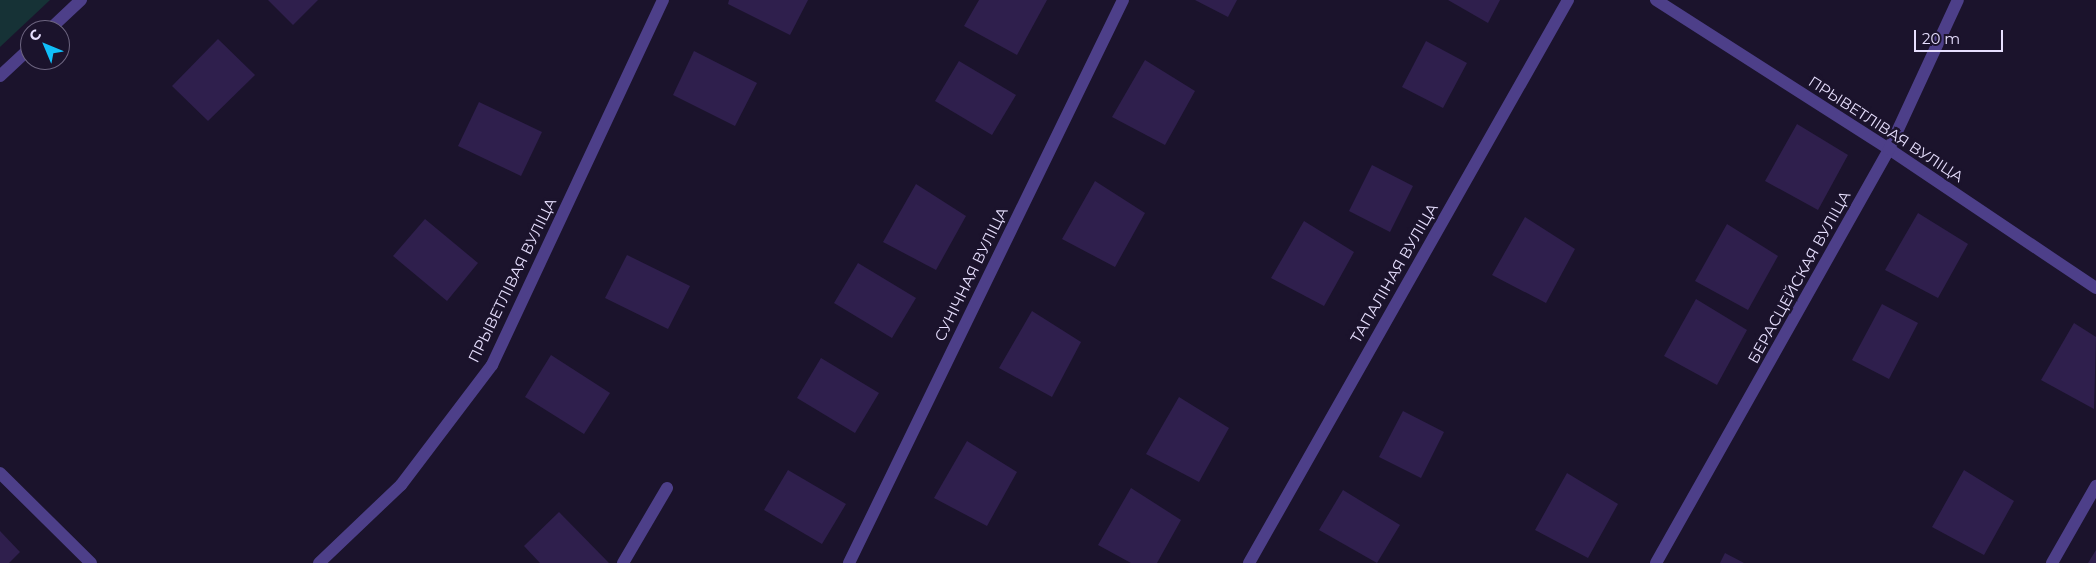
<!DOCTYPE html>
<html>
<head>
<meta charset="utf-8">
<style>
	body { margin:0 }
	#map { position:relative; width:2096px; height:563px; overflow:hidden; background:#1b132c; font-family:Montserrat,sans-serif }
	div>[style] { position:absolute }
	.green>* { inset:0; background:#163236 }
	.building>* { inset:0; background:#2f1f4d }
	.service>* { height:12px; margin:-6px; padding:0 6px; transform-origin:6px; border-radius:6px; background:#4d3f89 }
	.minor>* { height:12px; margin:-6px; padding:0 6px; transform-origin:6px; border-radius:6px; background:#4d3f89 }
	span { translate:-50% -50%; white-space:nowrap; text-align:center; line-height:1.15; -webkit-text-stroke:5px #1b132c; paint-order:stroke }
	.street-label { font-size:15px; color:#e7dffe }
	.north { position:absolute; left:20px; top:20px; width:50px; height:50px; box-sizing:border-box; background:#1b132c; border:1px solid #6d6580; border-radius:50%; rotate:315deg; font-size:14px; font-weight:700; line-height:20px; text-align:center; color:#e7dffe }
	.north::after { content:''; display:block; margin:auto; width:18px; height:22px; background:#11bff8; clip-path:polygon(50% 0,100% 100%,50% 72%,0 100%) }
	.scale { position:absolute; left:1914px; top:30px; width:89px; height:22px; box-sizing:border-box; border:2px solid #e7dffe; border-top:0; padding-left:6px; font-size:15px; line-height:18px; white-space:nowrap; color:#e7dffe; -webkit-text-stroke:4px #1b132c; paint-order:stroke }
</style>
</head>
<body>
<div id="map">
	<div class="green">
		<div style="clip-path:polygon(0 0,50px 0,0 47px)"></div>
	</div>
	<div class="building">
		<div style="clip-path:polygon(268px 0,318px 0,293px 25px)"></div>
		<div style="clip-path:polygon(729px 0,808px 0,790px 35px,728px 4px)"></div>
		<div style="clip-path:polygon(979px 0,1047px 0,1017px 55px,964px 26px)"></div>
		<div style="clip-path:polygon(1195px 0,1237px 0,1228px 17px)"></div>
		<div style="clip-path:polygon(1448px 0,1500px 0,1488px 23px)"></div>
		<div style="clip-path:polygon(218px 39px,255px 75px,208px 121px,172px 86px)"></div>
		<div style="clip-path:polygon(1426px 41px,1467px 63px,1443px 108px,1402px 87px)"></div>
		<div style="clip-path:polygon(694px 51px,757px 83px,735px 126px,673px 95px)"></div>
		<div style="clip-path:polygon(1145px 60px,1195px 91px,1165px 145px,1112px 117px)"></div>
		<div style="clip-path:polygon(959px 61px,1016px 95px,992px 135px,935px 101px)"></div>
		<div style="clip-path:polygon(479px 102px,542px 132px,521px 176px,458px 146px)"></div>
		<div style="clip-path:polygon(1797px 124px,1848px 155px,1818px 210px,1765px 181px)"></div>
		<div style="clip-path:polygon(1372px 165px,1413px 186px,1390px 232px,1349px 211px)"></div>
		<div style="clip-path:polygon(1095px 181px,1145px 213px,1115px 267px,1062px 239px)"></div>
		<div style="clip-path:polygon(916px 184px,966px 216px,936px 270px,883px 242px)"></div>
		<div style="clip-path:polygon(1918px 213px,1968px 244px,1938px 298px,1885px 270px)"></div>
		<div style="clip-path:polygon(1525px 217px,1575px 249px,1546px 303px,1492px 275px)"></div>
		<div style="clip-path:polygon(425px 219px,478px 263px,447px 301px,393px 256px)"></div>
		<div style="clip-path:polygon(1304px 221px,1354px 252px,1324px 306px,1271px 278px)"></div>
		<div style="clip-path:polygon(1727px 224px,1778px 256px,1748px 310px,1695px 281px)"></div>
		<div style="clip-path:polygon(627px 255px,690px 286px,668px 329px,605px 298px)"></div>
		<div style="clip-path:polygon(858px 263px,916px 298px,892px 338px,834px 303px)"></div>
		<div style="clip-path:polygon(1696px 299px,1747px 330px,1717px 385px,1664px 356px)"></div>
		<div style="clip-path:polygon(1882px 304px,1918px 323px,1889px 379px,1852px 360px)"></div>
		<div style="clip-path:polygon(1032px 311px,1081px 342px,1052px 397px,999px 368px)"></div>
		<div style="clip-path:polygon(2074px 323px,2096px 337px,2094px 409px,2041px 380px)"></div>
		<div style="clip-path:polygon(551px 355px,610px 393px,584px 434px,525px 397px)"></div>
		<div style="clip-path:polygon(821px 358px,879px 393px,855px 433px,797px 398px)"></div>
		<div style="clip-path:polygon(1179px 397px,1229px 428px,1199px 482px,1146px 454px)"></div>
		<div style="clip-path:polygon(1403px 411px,1444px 432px,1421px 478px,1379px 457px)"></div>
		<div style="clip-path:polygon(967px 441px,1017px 472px,987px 526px,934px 498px)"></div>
		<div style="clip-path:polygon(788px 470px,846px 504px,822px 544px,764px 510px)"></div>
		<div style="clip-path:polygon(1964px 470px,2014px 501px,1984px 555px,1932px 527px)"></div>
		<div style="clip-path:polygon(1567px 473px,1618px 504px,1588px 558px,1535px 530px)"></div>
		<div style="clip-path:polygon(1131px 488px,1181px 520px,1157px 563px,1131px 563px,1098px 545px)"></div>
		<div style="clip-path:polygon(1343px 490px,1400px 525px,1377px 563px,1319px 530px)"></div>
		<div style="clip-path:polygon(559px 512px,609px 563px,540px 563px,524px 546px)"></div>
		<div style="clip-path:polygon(0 531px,20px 552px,9px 563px,0 563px)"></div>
		<div style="clip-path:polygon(2096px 550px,2096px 563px,2088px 563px)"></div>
		<div style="clip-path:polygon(1725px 553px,1744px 563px,1720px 563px)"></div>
	</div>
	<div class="service">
		<div style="left:623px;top:563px;width:87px;rotate:-59.6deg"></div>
	</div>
	<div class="minor">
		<div style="left:1656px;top:0;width:277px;rotate:32.6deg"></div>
		<div style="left:1889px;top:149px;width:249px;rotate:33.9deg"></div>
		<div style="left:49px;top:30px;width:44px;rotate:-43.2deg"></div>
		<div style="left:0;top:76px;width:41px;rotate:-43deg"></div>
		<div style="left:0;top:473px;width:128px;rotate:44.7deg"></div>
		<div style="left:319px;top:563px;width:113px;rotate:-43.6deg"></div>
		<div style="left:401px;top:485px;width:151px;rotate:-52.8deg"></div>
		<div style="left:492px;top:365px;width:403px;rotate:-64.9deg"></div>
		<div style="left:849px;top:563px;width:626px;rotate:-64.05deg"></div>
		<div style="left:1249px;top:563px;width:647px;rotate:-60.46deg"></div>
		<div style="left:1656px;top:563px;width:475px;rotate:-60.6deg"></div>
		<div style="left:1889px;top:149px;width:164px;rotate:-65.2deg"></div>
		<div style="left:2052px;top:563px;width:89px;rotate:-60.3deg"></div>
	</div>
	<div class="street-label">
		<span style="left:1886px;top:129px;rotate:33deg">ПРЫВЕТЛІВАЯ ВУЛІЦА</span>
		<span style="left:1394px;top:273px;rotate:-60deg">ТАПАЛІНАЯ ВУЛІЦА</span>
		<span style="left:971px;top:274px;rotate:-64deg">СУНІЧНАЯ ВУЛІЦА</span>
		<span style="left:1799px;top:277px;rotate:-61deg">БЕРАСЦЕЙСКАЯ ВУЛІЦА</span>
		<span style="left:512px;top:280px;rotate:-64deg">ПРЫВЕТЛІВАЯ ВУЛІЦА</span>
	</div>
	<div class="north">С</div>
	<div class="scale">20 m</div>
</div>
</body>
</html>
